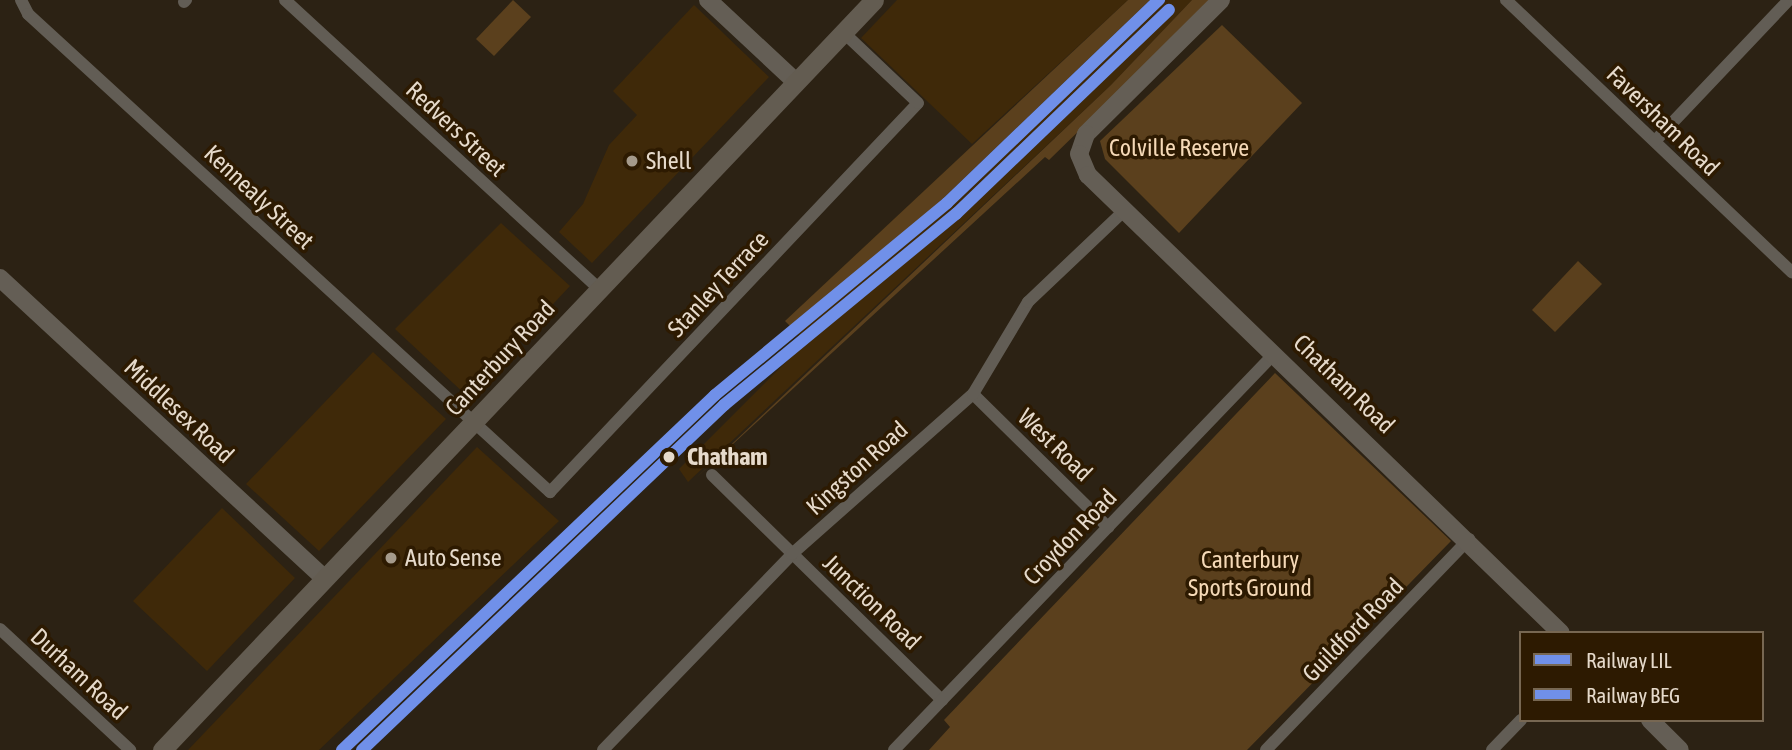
<!DOCTYPE html>
<html>
<head>
<meta charset="utf-8">
<style>
	body { margin:0 }
	#map { position:relative; width:1792px; height:750px; overflow:hidden; background:#2c2214; font-family:"Asap Condensed",sans-serif }
	div>[style] { position:absolute }
	.built>* { inset:0; background:#3f2909 }
	.green>* { inset:0; background:#5b401d }
	.street>* { height:12px; margin:-6px; padding:0 6px; transform-origin:6px; border-radius:6px; background:#625d55 }
	.secondary>* { height:18px; margin:-9px; padding:0 9px; transform-origin:9px; border-radius:9px; background:#645e55 }
	.primary>* { height:19px; margin:-9.5px; padding:0 9.5px; transform-origin:9.5px; border-radius:9.5px; background:#635c51 }
	.rail-1>* { height:12px; margin:-6px; padding:0 6px; transform-origin:6px; border-radius:6px; background:#7090e9 }
	.rail-2>* { height:12px; margin:-6px; padding:0 6px; transform-origin:6px; border-radius:6px; background:#7090e9 }
	.dots>* { width:19px; height:19px; translate:-50% -50%; box-sizing:border-box; border:4px solid #2d1a01; border-radius:50% }
	span { translate:-50% -50%; white-space:nowrap; text-align:center; line-height:1.15; -webkit-text-stroke:7px #2d1a01; paint-order:stroke }
	.street-label { font-size:24px; color:#e6dacb }
	.park-label { font-size:24px; color:#f5d9b7 }
	.poi-label { font-size:24px; color:#e6dacb }
	.left { translate:0 -50%; text-align:left }
	.stop-label { font-size:24px; color:#e6dacb; font-weight:700 }
	.legend { position:absolute; left:1519px; top:631px; width:245px; height:91px; box-sizing:border-box; background:#2d1a01; border:2px solid #776752; margin:0; padding:9px 12px; list-style:none; font-size:21px; color:#e6dacb }
	.legend li { display:flex; align-items:center; gap:14px; height:35px }
	.legend b { width:35px; border:2px solid #776752 }
</style>
</head>
<body>
<div id="map">
	<div class="built">
		<div style="clip-path:polygon(897px 0,1128px 0,972px 144px,861px 38px)"></div>
		<div style="clip-path:polygon(1150px 0,1192px 0,1111px 85px,688px 482px,679px 469px,806px 342px,790px 326px,929px 212px)"></div>
		<div style="clip-path:polygon(694px 5px,769px 77px,592px 263px,559px 232px,583px 204px,609px 145px,637px 115px,613px 91px)"></div>
		<div style="clip-path:polygon(501px 223px,570px 286px,467px 396px,395px 329px)"></div>
		<div style="clip-path:polygon(373px 352px,446px 419px,319px 551px,246px 484px)"></div>
		<div style="clip-path:polygon(477px 447px,559px 521px,319px 750px,188px 750px)"></div>
		<div style="clip-path:polygon(222px 508px,295px 578px,207px 671px,133px 601px)"></div>
	</div>
	<div class="green">
		<div style="clip-path:polygon(513px 0,531px 17px,494px 56px,476px 39px)"></div>
		<div style="clip-path:polygon(1128px 0,1150px 0,929px 212px,790px 326px,785px 321px)"></div>
		<div style="clip-path:polygon(1192px 0,1213px 0,1049px 160px,1045px 157px,696px 478px,1111px 85px)"></div>
		<div style="clip-path:polygon(1222px 25px,1302px 103px,1179px 233px,1105px 159px,1100px 141px)"></div>
		<div style="clip-path:polygon(1578px 261px,1602px 284px,1555px 332px,1532px 310px)"></div>
		<div style="clip-path:polygon(1275px 373px,1451px 541px,1247px 750px,929px 750px,950px 727px,944px 720px)"></div>
	</div>
	<div class="street">
		<div style="left:21px;top:0;width:16px;rotate:63deg"></div>
		<div style="left:28px;top:14px;width:708px;rotate:42.48deg"></div>
		<div style="left:550px;top:492px;width:535px;rotate:-46.59deg"></div>
		<div style="left:918px;top:103px;width:103px;rotate:-136.6deg"></div>
		<div style="left:285px;top:0;width:427px;rotate:42.6deg"></div>
		<div style="left:1506px;top:0;width:395px;rotate:43.6deg"></div>
		<div style="left:184px;top:2px;width:3px;rotate:-45deg"></div>
		<div style="left:1655px;top:141px;width:195px;rotate:-46.5deg"></div>
		<div style="left:973px;top:394px;width:190px;rotate:44.6deg"></div>
		<div style="left:712px;top:475px;width:322px;rotate:44.4deg"></div>
		<div style="left:0;top:629px;width:178px;rotate:42.9deg"></div>
		<div style="left:603px;top:750px;width:272px;rotate:-46deg"></div>
		<div style="left:792px;top:554px;width:242px;rotate:-41.5deg"></div>
		<div style="left:973px;top:394px;width:107px;rotate:-59.1deg"></div>
		<div style="left:1028px;top:302px;width:134px;rotate:-43.5deg"></div>
		<div style="left:894px;top:750px;width:550px;rotate:-46.18deg"></div>
		<div style="left:1266px;top:750px;width:293px;rotate:-46.1deg"></div>
		<div style="left:1492px;top:750px;width:42px;rotate:-46deg"></div>
	</div>
	<div class="secondary">
		<div style="left:708px;top:0;width:120px;rotate:43deg"></div>
		<div style="left:1221px;top:0;width:190px;rotate:135.2deg"></div>
		<div style="left:1086px;top:134px;width:21px;rotate:109deg"></div>
		<div style="left:1079px;top:154px;width:23px;rotate:67deg"></div>
		<div style="left:1088px;top:175px;width:658px;rotate:44.08deg"></div>
		<div style="left:0;top:278px;width:443px;rotate:42.8deg"></div>
		<div style="left:1650px;top:720px;width:42px;rotate:45deg"></div>
	</div>
	<div class="primary">
		<div style="left:162px;top:750px;width:1034px;rotate:-46.49deg"></div>
	</div>
	<div class="rail-1">
		<div style="left:342px;top:750px;width:515px;rotate:-43.58deg"></div>
		<div style="left:715px;top:395px;width:301px;rotate:-39.6deg"></div>
		<div style="left:947px;top:203px;width:294px;rotate:-43.8deg"></div>
	</div>
	<div class="rail-2">
		<div style="left:362px;top:750px;width:500px;rotate:-43.62deg"></div>
		<div style="left:724px;top:405px;width:301px;rotate:-39.5deg"></div>
		<div style="left:956px;top:214px;width:295px;rotate:-43.8deg"></div>
	</div>
	<div class="dots">
		<div style="left:632px;top:161px;background:#a59a8b"></div>
		<div style="left:669px;top:457px;background:#e6dacb"></div>
		<div style="left:391px;top:558px;background:#a59a8b"></div>
	</div>
	<div class="street-label">
		<span style="left:1663px;top:121px;rotate:44deg">Faversham Road</span>
		<span style="left:456px;top:129px;rotate:43deg">Redvers Street</span>
		<span style="left:259px;top:197px;rotate:43deg">Kennealy Street</span>
		<span style="left:718px;top:284px;rotate:-47deg">Stanley Terrace</span>
		<span style="left:500px;top:358px;rotate:-47deg">Canterbury Road</span>
		<span style="left:1344px;top:384px;rotate:44deg">Chatham Road</span>
		<span style="left:179px;top:411px;rotate:43deg">Middlesex Road</span>
		<span style="left:1055px;top:445px;rotate:44deg">West Road</span>
		<span style="left:857px;top:468px;rotate:-42deg">Kingston Road</span>
		<span style="left:1070px;top:537px;rotate:-46deg">Croydon Road</span>
		<span style="left:872px;top:602px;rotate:44deg">Junction Road</span>
		<span style="left:1353px;top:630px;rotate:-46deg">Guildford Road</span>
		<span style="left:79px;top:674px;rotate:43deg">Durham Road</span>
	</div>
	<div class="park-label">
		<span style="left:1179px;top:148px">Colville Reserve</span>
		<span style="left:1250px;top:574px">Canterbury<br>Sports Ground</span>
	</div>
	<div class="poi-label">
		<span class="left" style="left:646px;top:161px">Shell</span>
		<span class="left" style="left:405px;top:558px">Auto Sense</span>
	</div>
	<div class="stop-label">
		<span class="left" style="left:687px;top:457px">Chatham</span>
	</div>
	<ul class="legend">
	<li><b style="height:9px;background:#7090e9"></b>Railway LIL</li>
	<li><b style="height:9px;background:#7090e9"></b>Railway BEG</li>
	</ul>
</div>
</body>
</html>
